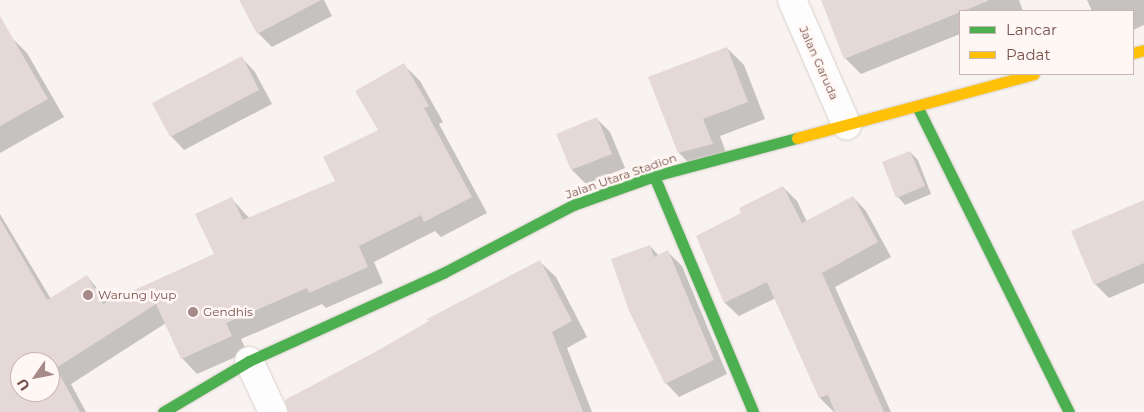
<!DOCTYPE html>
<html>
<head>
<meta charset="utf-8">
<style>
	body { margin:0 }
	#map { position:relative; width:1144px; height:412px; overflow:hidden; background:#f8f3f0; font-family:Montserrat,sans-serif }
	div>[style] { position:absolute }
	.shadow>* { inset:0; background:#0003 }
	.building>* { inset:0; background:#e5d9d7 }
	.roads { filter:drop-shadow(0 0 1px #d8cfcc) drop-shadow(0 0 1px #d8cfcc) }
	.street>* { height:28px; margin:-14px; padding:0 14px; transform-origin:14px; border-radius:14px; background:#fefdfd }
	.fast>* { height:11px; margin:-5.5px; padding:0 5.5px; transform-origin:5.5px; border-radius:5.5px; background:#4caf50 }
	.slow>* { height:11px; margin:-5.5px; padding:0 5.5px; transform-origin:5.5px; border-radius:5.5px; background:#ffc107 }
	.dots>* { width:14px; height:14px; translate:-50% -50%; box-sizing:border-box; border:2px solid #fff7f3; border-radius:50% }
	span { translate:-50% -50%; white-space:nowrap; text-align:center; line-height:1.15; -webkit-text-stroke:5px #fff7f3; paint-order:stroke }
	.street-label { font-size:12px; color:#79524e }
	.poi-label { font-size:12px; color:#79524e }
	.left { translate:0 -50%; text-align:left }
	.legend { position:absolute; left:959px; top:10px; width:175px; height:65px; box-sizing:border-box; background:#fff7f3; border:1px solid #c9b5b1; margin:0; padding:6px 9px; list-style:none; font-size:15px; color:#79524e }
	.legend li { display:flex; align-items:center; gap:10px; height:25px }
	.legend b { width:25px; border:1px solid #c9b5b1 }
	.north { position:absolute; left:10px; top:352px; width:50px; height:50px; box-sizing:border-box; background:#fff7f3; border:1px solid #c9b5b1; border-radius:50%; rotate:237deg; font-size:14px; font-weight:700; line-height:20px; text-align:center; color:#79524e }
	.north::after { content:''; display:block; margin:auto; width:18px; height:22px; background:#a58a87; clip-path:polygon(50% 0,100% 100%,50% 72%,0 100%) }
</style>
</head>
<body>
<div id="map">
	<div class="shadow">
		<div style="clip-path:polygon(242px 0,324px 0,332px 16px,272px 47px,258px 33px)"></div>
		<div style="clip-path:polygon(822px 0,1019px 0,1023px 11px,960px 11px,960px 34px,861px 74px,845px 58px)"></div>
		<div style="clip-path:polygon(1087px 0,1144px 0,1144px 25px,1133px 30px,1133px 11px,1092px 11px)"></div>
		<div style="clip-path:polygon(10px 36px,27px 53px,64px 117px,0 153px,0 41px)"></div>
		<div style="clip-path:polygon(727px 48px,744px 65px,765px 119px,720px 136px,729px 161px,696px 170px,679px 153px)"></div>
		<div style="clip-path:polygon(242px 58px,255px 72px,272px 104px,184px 150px,171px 136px)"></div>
		<div style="clip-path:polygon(evenodd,404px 65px,420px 81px,443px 122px,439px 124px,487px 213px,441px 237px,435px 231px,374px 262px,383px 283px,326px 308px,322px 304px,241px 339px,247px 352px,197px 374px,182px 358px,166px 323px,71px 384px,86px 412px,0 412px,0 214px,51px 299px,87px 276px,109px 303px,216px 254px,231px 198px,250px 219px,337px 182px,379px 130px,404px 65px,20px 362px,50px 362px,50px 392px,20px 392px,20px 362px)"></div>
		<div style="clip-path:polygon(596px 118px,610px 132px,625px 168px,586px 184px,572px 170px,558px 135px)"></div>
		<div style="clip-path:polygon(910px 152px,918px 160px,931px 194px,905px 205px,898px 197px)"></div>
		<div style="clip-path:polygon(783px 187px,797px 201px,807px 222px,853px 197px,866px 211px,891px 257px,835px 287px,891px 412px,834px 412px,820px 398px,776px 298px,739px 316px,725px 303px,698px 237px,743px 214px)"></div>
		<div style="clip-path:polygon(1144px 201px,1144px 283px,1109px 298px,1095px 284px)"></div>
		<div style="clip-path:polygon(650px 246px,659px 256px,668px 252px,682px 266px,727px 374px,679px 397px,666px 383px)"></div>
		<div style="clip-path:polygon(540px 262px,556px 277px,587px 337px,567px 348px,592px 412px,300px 412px)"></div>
	</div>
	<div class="building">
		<div style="clip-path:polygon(239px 0,321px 0,257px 34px)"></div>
		<div style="clip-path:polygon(821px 0,988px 0,988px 1px,844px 59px)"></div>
		<div style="clip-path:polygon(0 16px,48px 99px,0 126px)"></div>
		<div style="clip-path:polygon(727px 47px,748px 102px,703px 119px,713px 144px,678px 153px,648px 77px)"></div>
		<div style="clip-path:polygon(242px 56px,259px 90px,170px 137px,152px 103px)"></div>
		<div style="clip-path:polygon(evenodd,404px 63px,429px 106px,424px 108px,472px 197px,424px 222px,421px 215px,359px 246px,368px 267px,309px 293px,307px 288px,226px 323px,232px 336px,181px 359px,156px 304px,56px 368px,80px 412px,0 412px,0 219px,47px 300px,87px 275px,103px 304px,214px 254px,195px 214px,232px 197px,243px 220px,335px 181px,323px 157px,378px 130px,355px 91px,404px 63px,20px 362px,50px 362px,50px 392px,20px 392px,20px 362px)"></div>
		<div style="clip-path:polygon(597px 117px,612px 154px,571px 170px,556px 134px)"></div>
		<div style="clip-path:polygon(910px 151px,925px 186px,896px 198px,882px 162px)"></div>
		<div style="clip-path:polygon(783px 186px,802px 223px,853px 196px,878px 242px,822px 273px,884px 412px,835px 412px,828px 395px,819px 398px,767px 282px,724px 303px,696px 236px,741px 213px,739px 208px)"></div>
		<div style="clip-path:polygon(1144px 200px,1144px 263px,1094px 285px,1071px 231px)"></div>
		<div style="clip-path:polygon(650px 245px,654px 257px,668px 250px,714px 360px,665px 384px,629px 311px,611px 259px)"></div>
		<div style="clip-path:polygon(540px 260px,572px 321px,552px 332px,583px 412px,288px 412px,285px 400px,375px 352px,429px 321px,427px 319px)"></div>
	</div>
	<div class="roads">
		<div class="street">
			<div style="left:792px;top:0;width:137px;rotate:66.4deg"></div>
			<div style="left:249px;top:361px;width:56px;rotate:64.8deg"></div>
		</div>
		<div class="fast">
			<div style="left:917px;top:106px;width:342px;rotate:63.6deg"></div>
			<div style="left:654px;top:176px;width:256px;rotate:67.2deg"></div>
			<div style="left:163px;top:412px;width:100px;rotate:-30.7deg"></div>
			<div style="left:249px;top:361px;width:213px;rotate:-24.4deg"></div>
			<div style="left:443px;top:273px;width:147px;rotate:-27.6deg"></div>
			<div style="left:573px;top:205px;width:86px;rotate:-19.7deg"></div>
			<div style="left:654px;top:176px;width:148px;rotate:-14.9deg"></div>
		</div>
		<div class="slow">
			<div style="left:1133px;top:53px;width:11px;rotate:-15deg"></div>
			<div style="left:797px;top:138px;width:245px;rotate:-15.1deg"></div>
		</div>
	</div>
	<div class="dots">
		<div style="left:88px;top:295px;background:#a58a87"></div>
		<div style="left:193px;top:312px;background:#a58a87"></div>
	</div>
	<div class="street-label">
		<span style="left:819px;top:63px;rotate:66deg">Jalan Garuda</span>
		<span style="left:621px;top:176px;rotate:-19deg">Jalan Utara Stadion</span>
	</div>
	<div class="poi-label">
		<span class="left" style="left:98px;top:295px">Warung Iyup</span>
		<span class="left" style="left:203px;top:312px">Gendhis</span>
	</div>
	<ul class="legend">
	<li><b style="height:6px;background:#4caf50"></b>Lancar</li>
	<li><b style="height:6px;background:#ffc107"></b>Padat</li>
	</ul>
	<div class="north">U</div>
</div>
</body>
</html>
